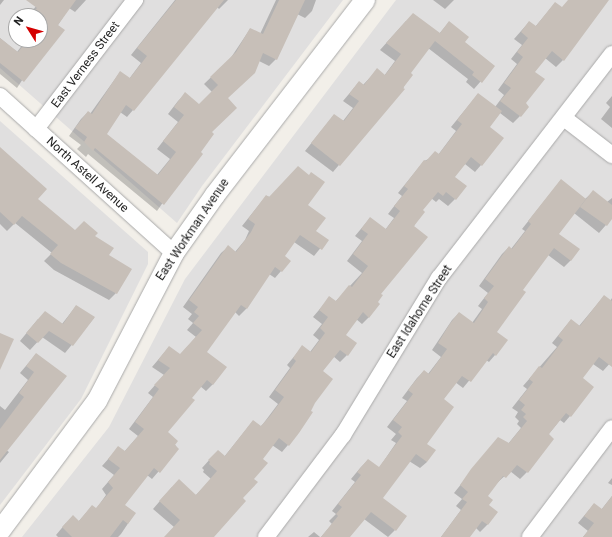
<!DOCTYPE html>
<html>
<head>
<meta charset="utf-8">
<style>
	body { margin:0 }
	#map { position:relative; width:612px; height:537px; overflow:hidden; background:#f2efe9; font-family:Roboto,sans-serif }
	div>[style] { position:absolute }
	.residential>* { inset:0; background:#e0dfdf }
	.shadow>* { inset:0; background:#0003 }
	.building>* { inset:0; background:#c7bfb8 }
	.roads { filter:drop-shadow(0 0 1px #a9a9a9) drop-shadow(0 0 1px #a9a9a9) }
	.minor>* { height:16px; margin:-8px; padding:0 8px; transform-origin:8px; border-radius:8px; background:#fff }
	.tertiary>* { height:20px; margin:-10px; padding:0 10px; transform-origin:10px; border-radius:10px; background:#fff }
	span { translate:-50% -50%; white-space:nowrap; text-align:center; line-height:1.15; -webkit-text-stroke:3.5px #fff; paint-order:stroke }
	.street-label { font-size:12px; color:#222 }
	.north { position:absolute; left:8px; top:8px; width:40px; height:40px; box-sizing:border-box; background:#fff; border:1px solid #a7a7a7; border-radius:50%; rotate:307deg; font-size:11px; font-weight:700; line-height:16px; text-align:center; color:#222 }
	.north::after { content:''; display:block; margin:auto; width:14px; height:18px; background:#d40000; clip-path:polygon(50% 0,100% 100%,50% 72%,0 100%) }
</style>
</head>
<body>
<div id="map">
	<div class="residential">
		<div style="clip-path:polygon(evenodd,0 0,343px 0,202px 186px,177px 223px,0 68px,0 0,16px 16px,40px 16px,40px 40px,16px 40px,16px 16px)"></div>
		<div style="clip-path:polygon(396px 0,612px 0,612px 537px,22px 537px,109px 427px,185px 279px)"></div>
		<div style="clip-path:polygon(0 121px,148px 252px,148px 264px,81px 399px,0 505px)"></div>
	</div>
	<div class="shadow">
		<div style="clip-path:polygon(0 0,4px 0,0 5px)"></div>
		<div style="clip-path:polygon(41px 0,86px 0,75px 12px,69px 8px,17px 88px,0 74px,0 38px,17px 52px,26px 40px,40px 40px,40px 16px,28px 16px)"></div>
		<div style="clip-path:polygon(175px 0,228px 0,219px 9px,217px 7px,133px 110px,127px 117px,120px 112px,106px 134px,157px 175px,170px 159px,157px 149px,178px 122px,168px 114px,178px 101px,185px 94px,199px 105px,212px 92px,204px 84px,230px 59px,250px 29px,260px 34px,276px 0,316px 0,312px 11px,305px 18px,297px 14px,276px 59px,269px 66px,259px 61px,226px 99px,211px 133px,157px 211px,88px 154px,86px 157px,77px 149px,81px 145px,69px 136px,81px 119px,88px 112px,90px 114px,120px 72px,129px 79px,141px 63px,131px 55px)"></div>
		<div style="clip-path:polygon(433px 0,454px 0,445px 9px)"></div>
		<div style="clip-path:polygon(555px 3px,563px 60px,556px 67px,545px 58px,534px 72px,520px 116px,513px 123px,500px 113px,489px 127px,481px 165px,475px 172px,465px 164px,453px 177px,465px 187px,455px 199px,448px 206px,439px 199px,436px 202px,431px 198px,422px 210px,369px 317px,362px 324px,356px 319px,344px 335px,347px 355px,340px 362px,333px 356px,322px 372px,314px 402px,299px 432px,282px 452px,272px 445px,262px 459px,242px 499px,212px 537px,165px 537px,174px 527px,153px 509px,172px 487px,196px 495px,211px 479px,203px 472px,204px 470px,202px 468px,211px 458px,224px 457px,253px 421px,260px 427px,263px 424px,278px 404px,269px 397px,290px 368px,287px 365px,302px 347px,310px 352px,319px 340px,313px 335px,322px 324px,313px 317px,330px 297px,335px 302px,362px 273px,347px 261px,362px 241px,355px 236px,370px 218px,385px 230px,394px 218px,388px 214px,402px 196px,398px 193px,424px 161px,438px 155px,456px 131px,451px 127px,478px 94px,495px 107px,504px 95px,498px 90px,517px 64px,511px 59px,522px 45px,514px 39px,529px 22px,535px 27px)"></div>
		<div style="clip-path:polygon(406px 21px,439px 34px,449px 22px,464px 42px,494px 66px,474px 89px,466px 82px,468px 79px,428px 48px,409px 73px,403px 89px,333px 172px,305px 151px,334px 115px,343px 121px,353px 108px,343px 101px,359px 82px,363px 85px,377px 70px,384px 76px,395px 61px,380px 50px)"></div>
		<div style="clip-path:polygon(612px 96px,612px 128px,601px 119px,610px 107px,606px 103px)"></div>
		<div style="clip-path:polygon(0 149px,36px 200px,75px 231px,94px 236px,108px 256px,116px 293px,109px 300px,54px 270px,44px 261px,52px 253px,15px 223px,7px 231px,0 224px)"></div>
		<div style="clip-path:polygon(561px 180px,585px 199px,593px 192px,607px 202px,612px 198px,612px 218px,599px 233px,574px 213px,558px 234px,571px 260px,564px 267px,548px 255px,521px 290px,495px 332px,495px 355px,489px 362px,486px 360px,463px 388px,455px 382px,443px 400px,426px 444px,427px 462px,420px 468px,409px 461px,381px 498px,395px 530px,388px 537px,364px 519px,349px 537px,321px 537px,332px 524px,329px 521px,336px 514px,332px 511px,355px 482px,351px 479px,361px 467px,368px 460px,379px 468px,396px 443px,391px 440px,396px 434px,387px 427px,407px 401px,402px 398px,417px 378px,424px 371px,428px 374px,441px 357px,432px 350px,452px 320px,459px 313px,472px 323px,482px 309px,478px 306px,488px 293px,479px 286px,502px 254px,509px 247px,511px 249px,525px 231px,522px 229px)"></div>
		<div style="clip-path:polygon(266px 196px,306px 205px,315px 232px,327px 240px,314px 256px,294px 242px,283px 256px,281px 271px,275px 278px,269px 274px,246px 309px,239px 316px,235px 312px,205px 352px,213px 384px,206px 391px,200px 386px,166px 432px,178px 449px,152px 479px,147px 475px,124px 505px,135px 513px,121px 534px,118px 537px,58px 537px,56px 535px,66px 523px,78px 522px,92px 506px,96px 509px,106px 495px,102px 489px,114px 475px,102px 466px,118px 448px,124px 452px,138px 436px,129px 429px,153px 397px,148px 393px,164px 375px,152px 367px,169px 347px,180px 355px,196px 337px,187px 330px,193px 323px,188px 319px,192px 314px,183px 307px,221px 253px,228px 247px,235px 252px,245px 240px,249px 231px,242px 226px)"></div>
		<div style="clip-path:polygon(604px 296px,610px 301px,612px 298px,612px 361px,603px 371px,593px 364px,581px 379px,570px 416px,564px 423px,560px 420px,548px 435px,527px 472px,520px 479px,510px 471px,497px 483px,487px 496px,487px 506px,497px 512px,487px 525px,480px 532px,476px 528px,469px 537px,441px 537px,461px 510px,456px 506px,462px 499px,454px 493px,498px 438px,508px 444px,521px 428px,517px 424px,519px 421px,515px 417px,518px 412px,512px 408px,527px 389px,523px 386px,557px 347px,552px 343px,565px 327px,571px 320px,579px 326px)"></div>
		<div style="clip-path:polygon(76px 306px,94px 318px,65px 353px,42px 337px,30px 350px,20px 341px,38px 319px,62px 324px)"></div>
		<div style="clip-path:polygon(36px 354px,65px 376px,6px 450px,9px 452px,0 463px,0 406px,5px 410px,28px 380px,20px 373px)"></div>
		<div style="clip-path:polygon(612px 478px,612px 485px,608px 483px)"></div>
		<div style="clip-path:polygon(612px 496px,612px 537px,583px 537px,588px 531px,578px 523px,594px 504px,601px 510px)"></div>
		<div style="clip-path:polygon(314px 532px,320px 537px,308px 537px)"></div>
	</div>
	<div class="building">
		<div style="clip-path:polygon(26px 0,76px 0,58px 25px,65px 30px,24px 82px,0 63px,0 38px,18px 52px,28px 40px,40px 40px,40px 16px,33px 12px,37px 8px)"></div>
		<div style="clip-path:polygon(176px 0,224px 0,134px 111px,126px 105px,107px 134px,158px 175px,176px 152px,163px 141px,184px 115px,174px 107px,185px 92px,199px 104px,218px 85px,210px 77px,236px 52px,250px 28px,263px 34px,279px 0,305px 0,277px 60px,263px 53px,255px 73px,228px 98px,237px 108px,212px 132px,214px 134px,201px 152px,203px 154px,164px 205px,95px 148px,93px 151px,84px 142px,87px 137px,75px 128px,88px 111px,92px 114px,120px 71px,130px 78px,147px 56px,137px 48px)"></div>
		<div style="clip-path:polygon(568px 0,609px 0,564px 61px,552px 51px,535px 72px,545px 79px,526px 103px,529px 107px,521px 117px,500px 101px,511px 88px,504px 83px,523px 57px,517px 52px,528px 38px,521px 32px,529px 21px,536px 26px,555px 2px,562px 7px)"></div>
		<div style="clip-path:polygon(413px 13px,440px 33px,449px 21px,469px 37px,465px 42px,495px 66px,482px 83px,472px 75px,474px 72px,435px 41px,411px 73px,413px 75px,403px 88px,405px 89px,340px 166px,311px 143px,334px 114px,344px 121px,359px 101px,349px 94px,359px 81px,364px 85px,377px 68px,385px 75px,401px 54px,386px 43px)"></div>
		<div style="clip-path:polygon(478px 93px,502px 111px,490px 127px,504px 138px,482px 166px,471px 157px,455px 177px,467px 186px,456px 200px,446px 192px,443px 196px,438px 192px,423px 210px,425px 212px,414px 226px,428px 237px,381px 294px,383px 295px,378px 302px,380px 304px,369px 318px,363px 312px,346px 335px,357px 343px,348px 356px,340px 350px,323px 371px,333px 379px,315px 403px,311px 411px,313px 412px,299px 433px,289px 446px,279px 438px,263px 459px,268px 463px,254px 479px,258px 482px,243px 498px,246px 501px,214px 537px,164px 537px,180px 520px,159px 501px,179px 479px,196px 495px,217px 471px,209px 464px,210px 462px,208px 460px,218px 450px,225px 456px,253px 420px,261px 426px,270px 416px,284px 397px,275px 390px,296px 361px,293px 358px,302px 345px,311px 352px,325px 333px,320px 328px,328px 317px,319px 310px,329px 296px,336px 301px,349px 285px,352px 287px,368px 266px,353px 254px,368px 234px,361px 229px,370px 217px,386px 229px,400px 211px,394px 206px,408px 189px,404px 186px,424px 160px,426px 161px,435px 151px,439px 154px,462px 124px,457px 120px)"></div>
		<div style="clip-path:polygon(0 147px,47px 189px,38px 199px,75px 230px,84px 221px,98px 233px,95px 236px,114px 248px,109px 255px,132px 269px,117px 294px,61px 263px,50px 254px,58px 245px,22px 216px,14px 225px,0 212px)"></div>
		<div style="clip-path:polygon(298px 166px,309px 175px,311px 172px,325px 182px,308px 205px,326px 218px,316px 231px,329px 240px,322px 250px,300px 235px,285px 256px,291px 261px,282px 272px,275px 267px,247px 309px,241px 305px,207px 352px,227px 367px,213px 385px,207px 380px,192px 398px,195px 400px,168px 432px,178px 441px,175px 445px,179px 449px,160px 473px,154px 468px,125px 505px,136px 513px,128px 524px,123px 520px,110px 537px,72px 537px,62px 527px,73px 515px,79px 521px,92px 505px,96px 508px,113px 488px,108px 482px,120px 468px,108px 459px,118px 446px,125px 451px,144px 429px,135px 422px,159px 389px,154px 385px,170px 368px,158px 360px,169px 346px,180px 354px,202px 330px,193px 323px,199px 316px,194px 312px,198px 307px,189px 300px,228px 245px,236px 252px,251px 232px,255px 224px,248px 219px,266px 195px,269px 197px)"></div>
		<div style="clip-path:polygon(561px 179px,586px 199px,559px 234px,580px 249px,571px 261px,554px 248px,523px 290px,526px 292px,497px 332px,508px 340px,496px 356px,493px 353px,471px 382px,462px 376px,444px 399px,454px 407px,427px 444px,436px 450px,427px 462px,416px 454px,383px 498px,407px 516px,396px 531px,371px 512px,350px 537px,321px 537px,338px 516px,336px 514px,342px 507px,338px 504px,361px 475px,357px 472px,368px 459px,379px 467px,402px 436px,398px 432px,402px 427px,393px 420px,413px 394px,408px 390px,424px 370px,429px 374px,447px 349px,438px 343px,449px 325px,459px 312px,474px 323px,488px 302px,484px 298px,494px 286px,485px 279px,509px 246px,512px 249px,531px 224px,528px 221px)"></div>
		<div style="clip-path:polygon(593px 190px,612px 205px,612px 219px,607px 226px,580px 207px)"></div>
		<div style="clip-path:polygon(604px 295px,612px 301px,612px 367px,599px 357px,583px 378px,594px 387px,571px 417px,566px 413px,549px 434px,554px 439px,528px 473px,517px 465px,506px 478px,503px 476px,488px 496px,493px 500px,489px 505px,498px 512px,488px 525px,482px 521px,470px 537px,441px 537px,467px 502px,462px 499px,468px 492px,460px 485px,471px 469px,498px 437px,509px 443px,527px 421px,523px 417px,526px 414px,521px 410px,525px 405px,519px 400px,533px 382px,529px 379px,539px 366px,542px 368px,563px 340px,558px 336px,571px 319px,580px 326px)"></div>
		<div style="clip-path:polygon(76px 305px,95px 317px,73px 346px,49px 331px,38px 343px,26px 333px,45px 311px,63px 324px)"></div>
		<div style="clip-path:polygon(0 333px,14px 339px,0 370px)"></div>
		<div style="clip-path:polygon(36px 353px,67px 376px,0 460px,0 429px,24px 397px,19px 393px,34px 372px,26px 366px)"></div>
		<div style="clip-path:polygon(612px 496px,612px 537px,583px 537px,594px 523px,584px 516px,594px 503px,602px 509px)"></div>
	</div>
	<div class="roads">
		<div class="minor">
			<div style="left:0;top:96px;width:234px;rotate:42.1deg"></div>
			<div style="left:564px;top:118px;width:61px;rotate:37.6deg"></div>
			<div style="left:36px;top:129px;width:163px;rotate:-52.5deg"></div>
			<div style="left:266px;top:537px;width:128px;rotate:-53deg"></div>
			<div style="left:343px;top:435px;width:184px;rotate:-58.6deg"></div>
			<div style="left:439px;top:278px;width:283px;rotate:-52.3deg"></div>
			<div style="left:530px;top:537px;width:136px;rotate:-53deg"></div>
		</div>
		<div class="tertiary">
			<div style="left:0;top:531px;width:162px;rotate:-53.3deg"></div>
			<div style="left:97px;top:401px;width:167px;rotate:-62.5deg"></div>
			<div style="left:174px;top:253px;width:71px;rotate:-54.7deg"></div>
			<div style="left:215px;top:195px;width:246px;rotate:-52.4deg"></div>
		</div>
	</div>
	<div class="street-label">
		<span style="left:86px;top:65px;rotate:-53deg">East Verness Street</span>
		<span style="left:87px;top:175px;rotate:42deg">North Astell Avenue</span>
		<span style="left:193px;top:230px;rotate:-56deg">East Workman Avenue</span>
		<span style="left:420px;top:312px;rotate:-57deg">East Idahome Street</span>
	</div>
	<div class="north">N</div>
</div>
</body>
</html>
